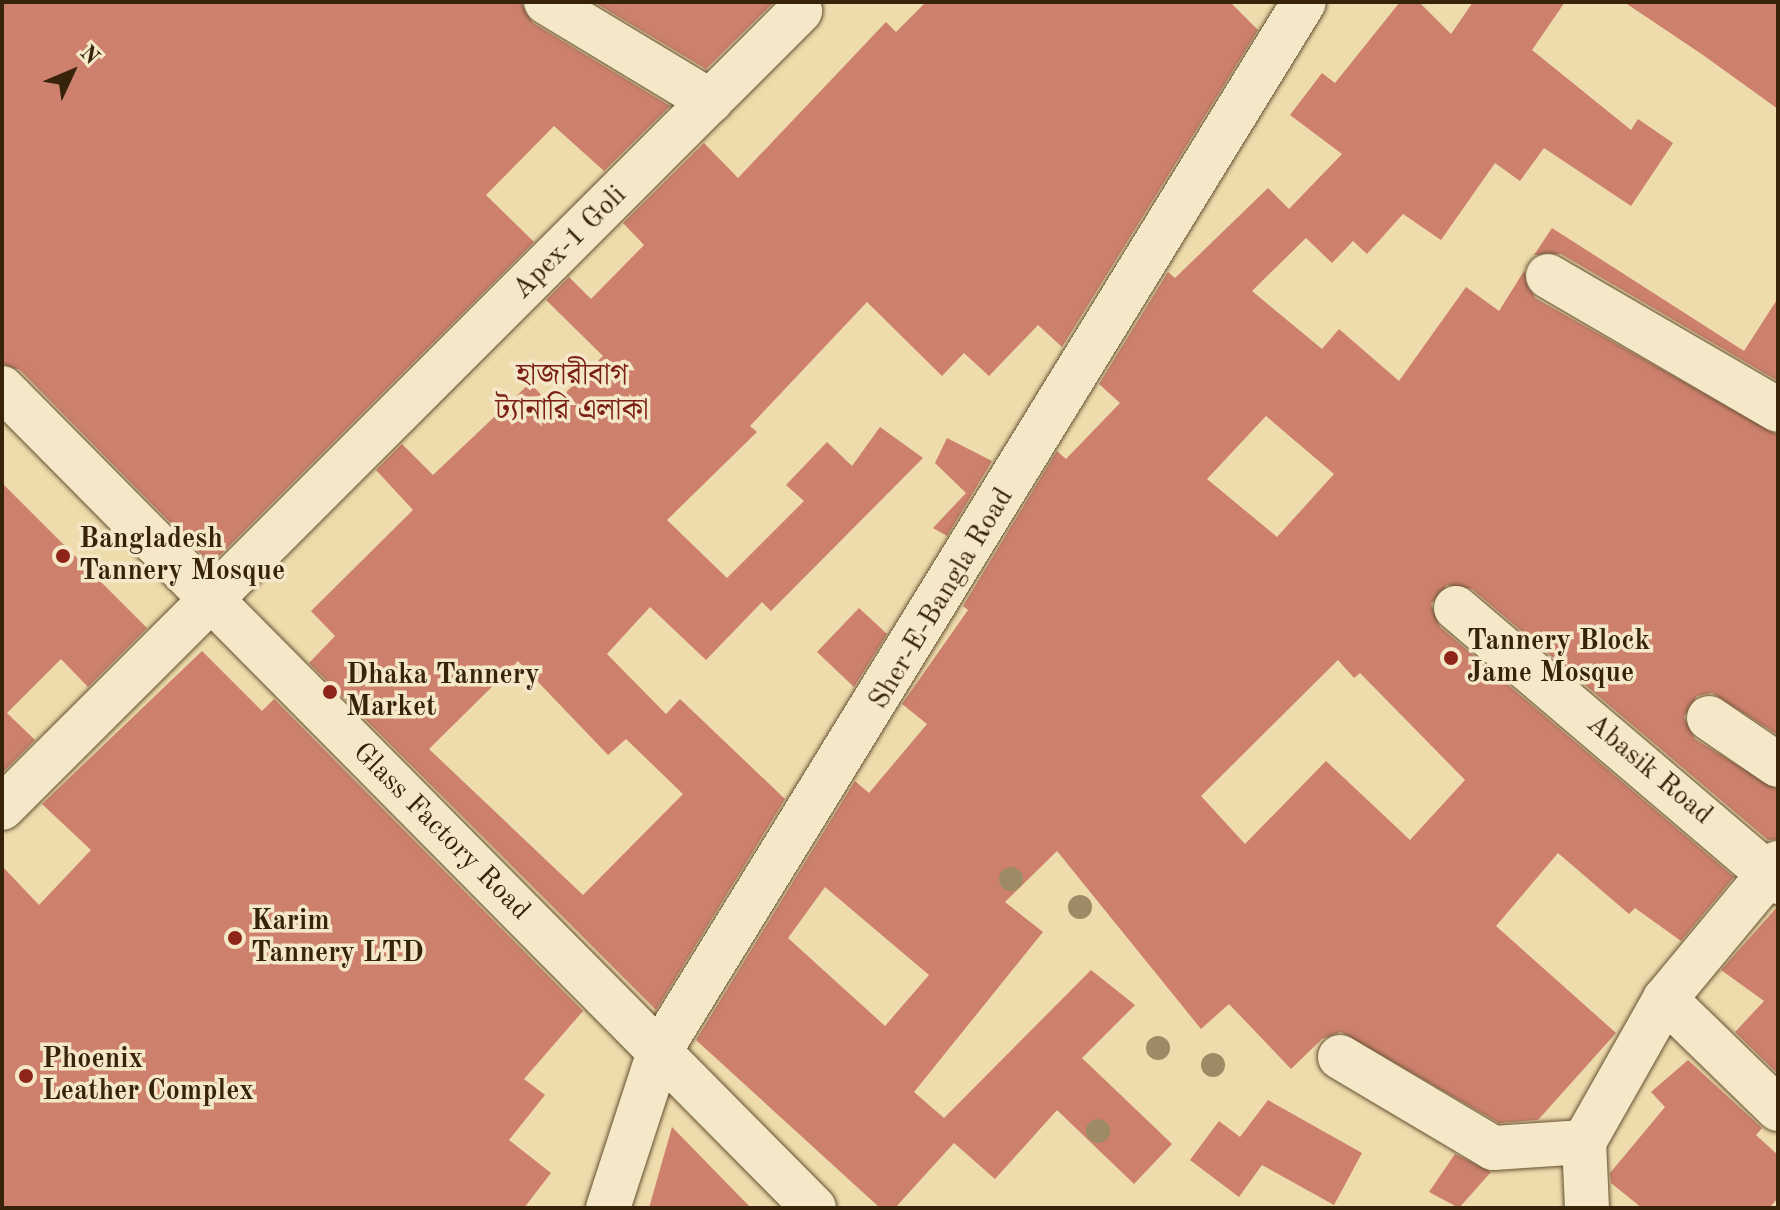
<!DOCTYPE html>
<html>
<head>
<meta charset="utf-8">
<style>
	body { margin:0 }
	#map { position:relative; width:1780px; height:1210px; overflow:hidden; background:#eedcac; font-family:"Old Standard TT","Noto Serif Bengali",serif }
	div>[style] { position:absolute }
	.building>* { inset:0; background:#cd816d }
	.roads { filter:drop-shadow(0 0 2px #655032) drop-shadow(0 0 2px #655032) }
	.street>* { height:44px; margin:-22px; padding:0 22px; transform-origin:22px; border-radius:22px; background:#f4e8c9 }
	.secondary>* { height:44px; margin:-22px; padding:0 22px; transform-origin:22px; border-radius:22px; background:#f4e8c9 }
	.trees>* { width:24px; height:24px; margin:-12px; border-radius:50%; background:#9c8b64 }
	.dots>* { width:22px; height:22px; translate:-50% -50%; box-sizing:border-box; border:4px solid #f4e8c9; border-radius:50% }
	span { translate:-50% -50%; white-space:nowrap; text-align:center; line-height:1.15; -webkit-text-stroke:7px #f4e8c9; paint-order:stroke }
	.street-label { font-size:28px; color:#37220a }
	.poi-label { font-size:28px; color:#37220a; font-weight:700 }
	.left { translate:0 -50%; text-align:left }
	.neighbourhood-label { font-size:30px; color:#7a1f14 }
	.frame { position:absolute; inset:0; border:4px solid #37220a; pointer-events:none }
	.north { position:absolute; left:32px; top:32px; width:80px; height:80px; -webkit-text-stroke:6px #f4e8c9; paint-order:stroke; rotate:46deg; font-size:22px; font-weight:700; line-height:32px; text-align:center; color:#37220a }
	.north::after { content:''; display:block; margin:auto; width:28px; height:36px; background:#37220a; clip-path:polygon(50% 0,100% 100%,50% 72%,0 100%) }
</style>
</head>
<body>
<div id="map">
	<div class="building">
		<div style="clip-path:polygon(2px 2px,521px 2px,533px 23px,670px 106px,604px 171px,554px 126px,486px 195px,534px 242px,211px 564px,20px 370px,2px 364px)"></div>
		<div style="clip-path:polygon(594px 2px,774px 2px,706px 69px)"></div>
		<div style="clip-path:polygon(evenodd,926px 2px,1230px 2px,1258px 30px,1062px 347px,1038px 325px,989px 376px,964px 353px,942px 376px,867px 302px,750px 426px,757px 432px,667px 520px,727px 578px,804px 501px,786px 485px,827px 442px,852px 466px,880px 427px,923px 458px,771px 611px,762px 602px,706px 660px,650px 607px,607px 654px,666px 714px,680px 699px,785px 799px,656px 1010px,309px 663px,335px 636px,311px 611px,413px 510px,376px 470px,402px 444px,433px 475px,530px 383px,552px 406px,603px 356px,546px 300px,569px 277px,591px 299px,644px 245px,623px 223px,704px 143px,738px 178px,886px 22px,896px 32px,926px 2px,518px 661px,608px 755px,626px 739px,683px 794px,583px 895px,429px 749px,518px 661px)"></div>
		<div style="clip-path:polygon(evenodd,1400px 2px,1419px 2px,1451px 34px,1473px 2px,1565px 2px,1532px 50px,1631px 130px,1638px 119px,1673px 143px,1631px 206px,1544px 148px,1520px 181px,1495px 163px,1441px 240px,1403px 214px,1367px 254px,1353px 241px,1332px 263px,1306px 238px,1252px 291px,1322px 349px,1339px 329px,1399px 381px,1466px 287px,1499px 311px,1524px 271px,1535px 298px,1778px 435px,1778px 735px,1712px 693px,1697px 696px,1684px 717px,1695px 739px,1778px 790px,1778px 839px,1768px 840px,1472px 589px,1447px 585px,1431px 604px,1440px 627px,1734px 877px,1681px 941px,1635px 908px,1629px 914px,1558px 853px,1496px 926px,1616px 1033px,1538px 1120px,1499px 1123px,1341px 1032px,1322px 1039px,1291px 1069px,1229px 1004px,1201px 1029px,1057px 851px,1005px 902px,1043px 932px,914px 1092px,944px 1118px,1091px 970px,1135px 1005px,1082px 1058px,1172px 1144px,1134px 1184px,1057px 1110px,995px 1179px,954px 1143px,895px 1208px,880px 1208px,696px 1040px,855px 781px,869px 793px,927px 724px,902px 704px,968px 610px,963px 606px,1057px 451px,1066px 459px,1120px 403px,1099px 384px,1168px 272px,1175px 278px,1268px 188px,1289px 209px,1342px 154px,1290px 115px,1322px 73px,1335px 83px,1400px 2px,1266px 416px,1334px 474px,1277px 537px,1207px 479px,1266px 416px,1400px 2px,1338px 660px,1354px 678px,1360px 673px,1465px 780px,1410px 840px,1326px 761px,1245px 844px,1201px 796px,1338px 660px,1400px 2px,825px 887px,929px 975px,885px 1026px,788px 938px,825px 887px)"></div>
		<div style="clip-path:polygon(1624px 2px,1778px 2px,1778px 109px,1703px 55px)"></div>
		<div style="clip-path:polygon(1552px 228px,1744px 351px,1778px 298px,1778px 381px,1561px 254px,1534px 255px)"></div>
		<div style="clip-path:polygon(947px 438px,992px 461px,947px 536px,933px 528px,966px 493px,935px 463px)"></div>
		<div style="clip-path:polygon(2px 483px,147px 628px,88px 687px,61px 659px,7px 713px,35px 740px,2px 773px)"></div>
		<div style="clip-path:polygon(859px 608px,887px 634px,854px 687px,817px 652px)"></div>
		<div style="clip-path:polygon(202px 651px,262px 711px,274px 699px,583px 1011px,524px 1079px,545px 1095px,509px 1140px,551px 1173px,524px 1208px,2px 1208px,2px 866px,39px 905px,91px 850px,42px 804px)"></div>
		<div style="clip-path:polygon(1778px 906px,1778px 1074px,1735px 1032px,1764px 1001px,1721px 970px)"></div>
		<div style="clip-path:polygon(1688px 1060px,1762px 1128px,1756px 1135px,1778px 1155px,1778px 1198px,1769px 1208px,1642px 1208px,1611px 1183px,1610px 1173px,1665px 1107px,1651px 1092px)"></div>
		<div style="clip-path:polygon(1268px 1100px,1362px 1153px,1334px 1205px,1262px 1165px,1239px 1197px,1190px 1160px,1219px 1121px,1240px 1137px)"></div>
		<div style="clip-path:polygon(672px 1127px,751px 1208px,649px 1208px)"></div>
		<div style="clip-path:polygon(1455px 1154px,1491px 1172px,1459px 1208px,1429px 1192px)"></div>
	</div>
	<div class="roads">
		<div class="street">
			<div style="left:546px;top:2px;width:192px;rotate:31.1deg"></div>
			<div style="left:1548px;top:276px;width:266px;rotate:30.2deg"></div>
			<div style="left:2px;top:388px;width:1154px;rotate:45.28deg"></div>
			<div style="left:1456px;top:608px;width:423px;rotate:40.4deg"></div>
			<div style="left:1709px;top:718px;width:83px;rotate:34.3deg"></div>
			<div style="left:2px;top:808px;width:1128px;rotate:-44.96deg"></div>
			<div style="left:1665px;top:999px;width:158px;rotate:44.2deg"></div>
			<div style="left:1340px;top:1057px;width:178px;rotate:30.7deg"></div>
			<div style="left:1493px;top:1148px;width:91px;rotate:-3.8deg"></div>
			<div style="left:1587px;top:1208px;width:66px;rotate:-92.6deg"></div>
			<div style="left:1584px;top:1142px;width:164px;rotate:-60.5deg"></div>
			<div style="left:1665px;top:999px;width:177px;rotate:-50.3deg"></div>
		</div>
		<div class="secondary">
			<div style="left:608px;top:1208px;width:164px;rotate:-71.9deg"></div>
			<div style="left:659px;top:1052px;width:1232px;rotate:-58.44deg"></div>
		</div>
	</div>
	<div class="trees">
		<div style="left:1011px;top:879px"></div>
		<div style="left:1080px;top:907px"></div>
		<div style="left:1158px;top:1048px"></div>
		<div style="left:1213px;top:1065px"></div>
		<div style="left:1098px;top:1131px"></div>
	</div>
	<div class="dots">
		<div style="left:63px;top:556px;background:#8f2418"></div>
		<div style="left:1451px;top:658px;background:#8f2418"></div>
		<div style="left:330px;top:692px;background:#8f2418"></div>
		<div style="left:235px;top:938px;background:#8f2418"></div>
		<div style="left:26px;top:1076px;background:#8f2418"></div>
	</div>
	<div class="street-label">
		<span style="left:570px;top:243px;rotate:-45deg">Apex-1 Goli</span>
		<span style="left:942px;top:599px;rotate:-59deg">Sher-E-Bangla Road</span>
		<span style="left:1649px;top:770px;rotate:40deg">Abasik Road</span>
		<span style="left:441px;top:832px;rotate:45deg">Glass Factory Road</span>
	</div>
	<div class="poi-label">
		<span class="left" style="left:79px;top:556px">Bangladesh<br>Tannery Mosque</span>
		<span class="left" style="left:1467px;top:658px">Tannery Block<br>Jame Mosque</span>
		<span class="left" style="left:346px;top:692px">Dhaka Tannery<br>Market</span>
		<span class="left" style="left:251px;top:938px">Karim<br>Tannery LTD</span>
		<span class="left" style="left:42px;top:1076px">Phoenix<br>Leather Complex</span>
	</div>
	<div class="neighbourhood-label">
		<span style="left:572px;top:393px">হাজারীবাগ<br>ট্যানারি এলাকা</span>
	</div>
	<div class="frame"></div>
	<div class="north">N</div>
</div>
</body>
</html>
